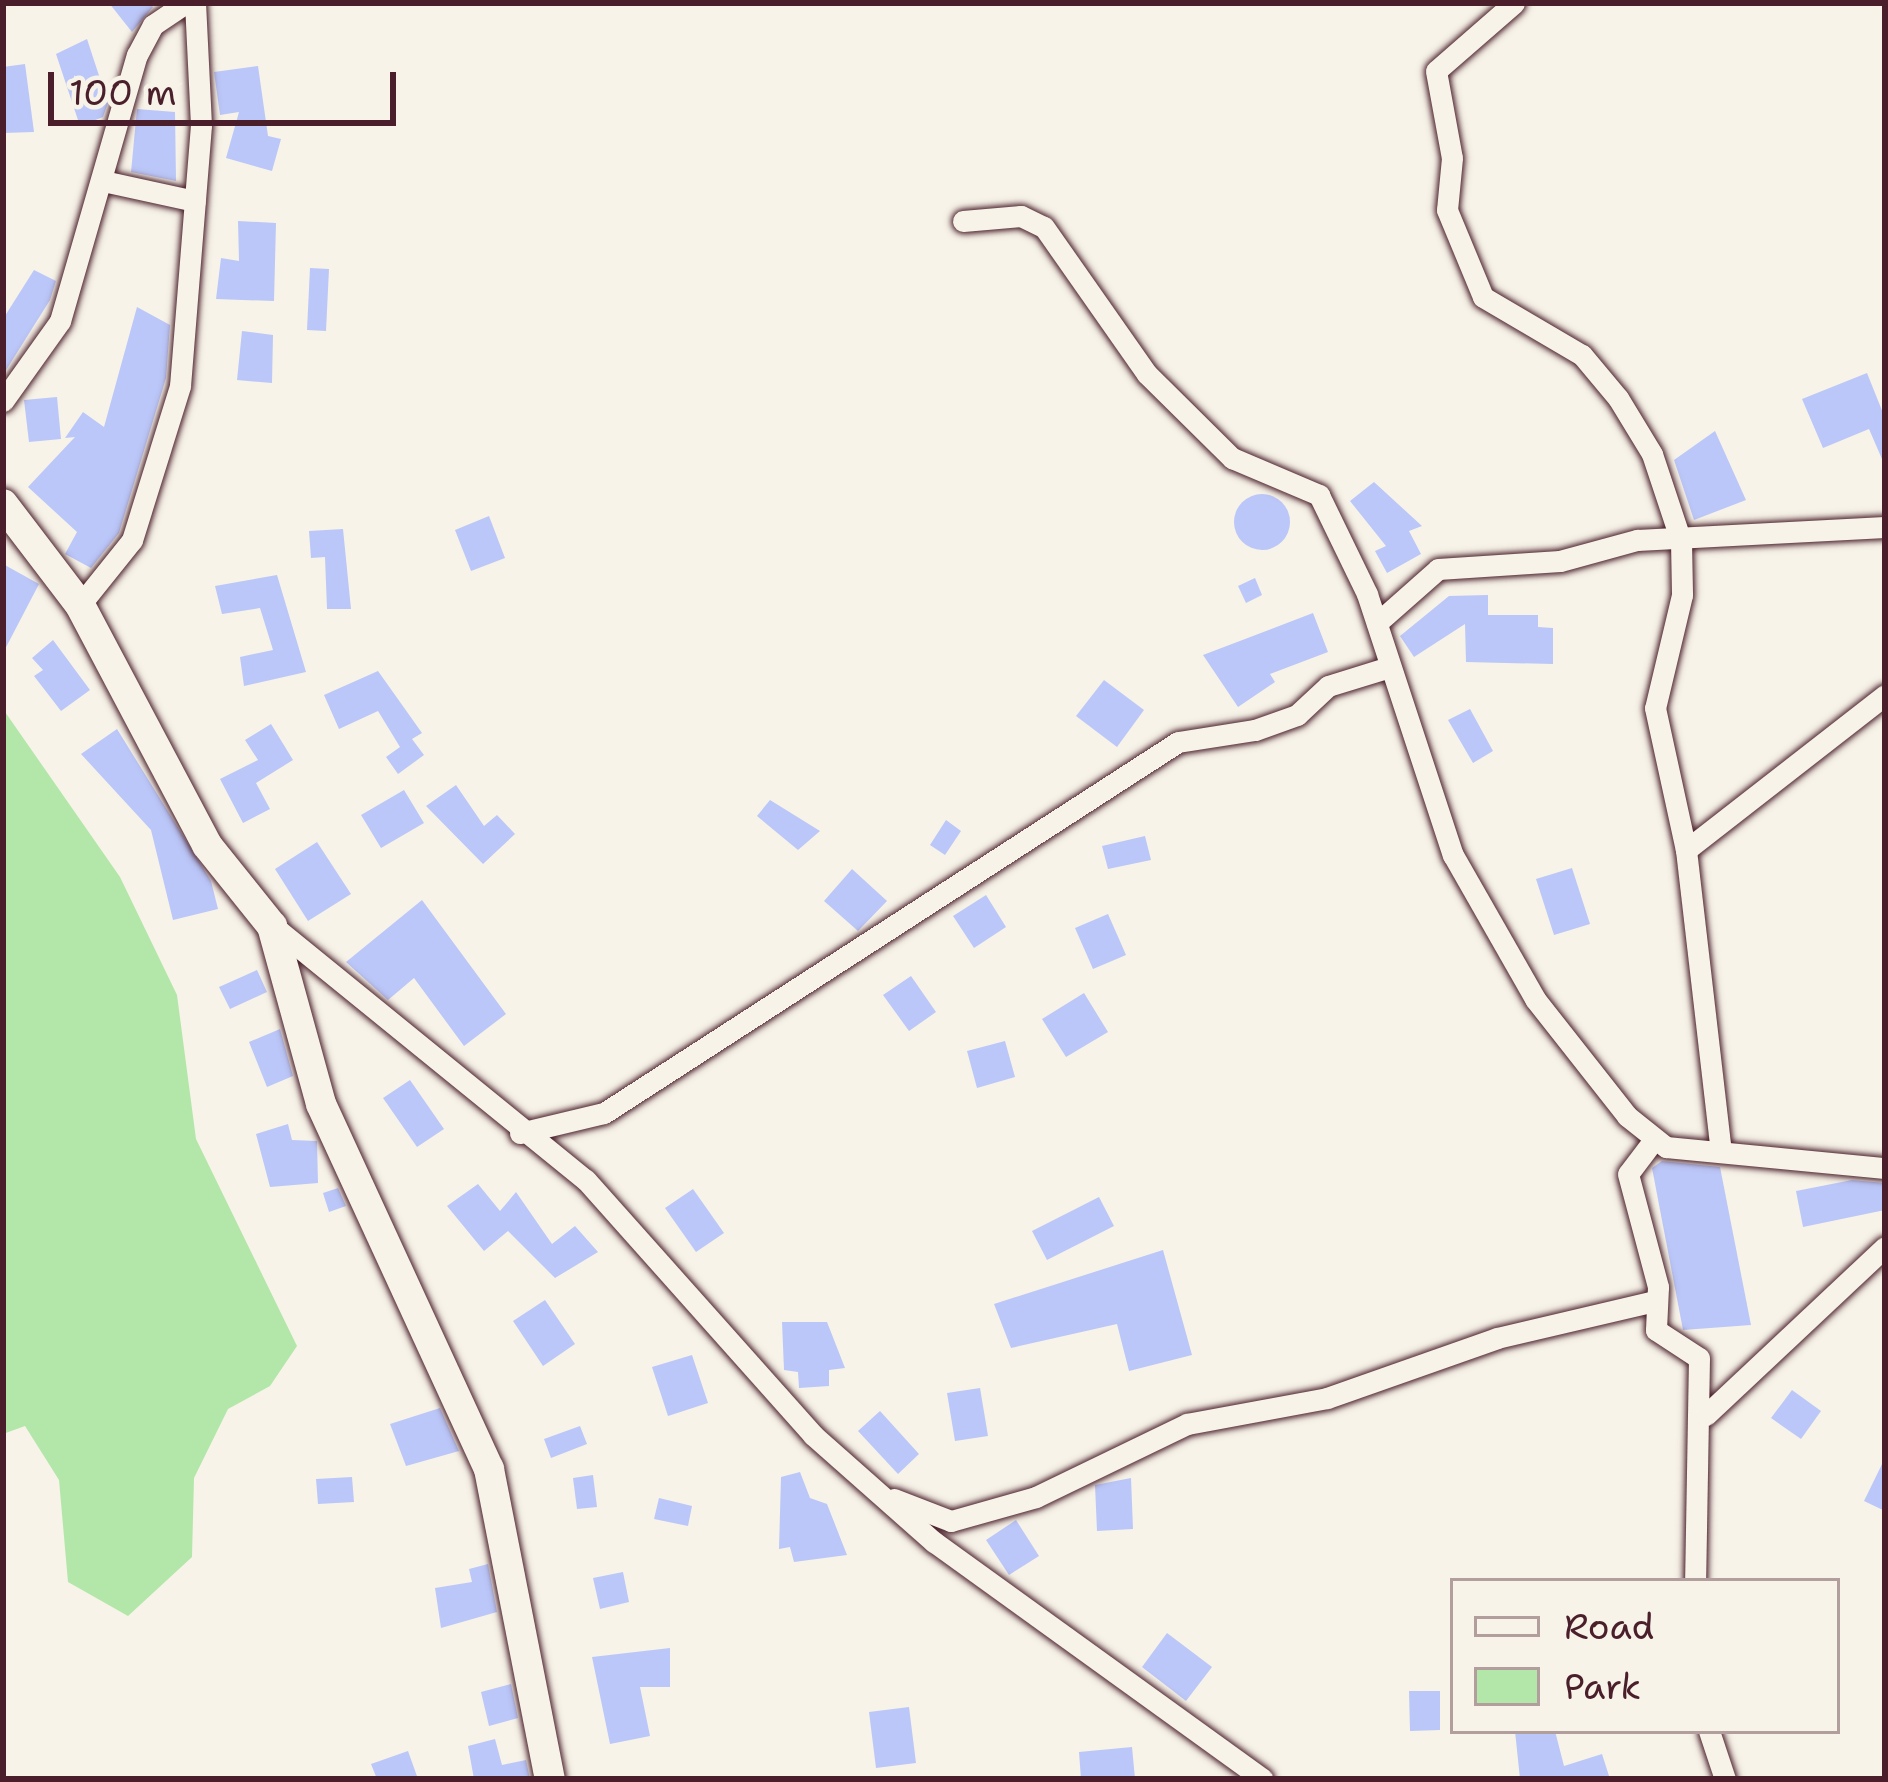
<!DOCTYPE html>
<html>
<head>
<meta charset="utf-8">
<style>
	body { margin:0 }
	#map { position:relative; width:1888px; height:1782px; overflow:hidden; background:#f7f3e8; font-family:"Shantell Sans",sans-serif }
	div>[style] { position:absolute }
	.green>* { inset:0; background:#b2e7a9 }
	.building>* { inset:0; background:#bbc7f8 }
	.round { border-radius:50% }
	.roads { filter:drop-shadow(0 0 3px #4a1f2b) drop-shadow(0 0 3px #4a1f2b) }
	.street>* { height:21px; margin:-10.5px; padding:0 10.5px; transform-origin:10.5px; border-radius:10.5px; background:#f7f3e8 }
	.secondary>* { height:30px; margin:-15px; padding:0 15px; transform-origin:15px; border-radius:15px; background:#f7f3e8 }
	span { translate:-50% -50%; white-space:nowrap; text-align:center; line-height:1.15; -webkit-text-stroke:10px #f7f3e8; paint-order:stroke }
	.frame { position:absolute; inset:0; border:6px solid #4a1f2b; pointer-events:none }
	.legend { position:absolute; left:1450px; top:1578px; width:390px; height:156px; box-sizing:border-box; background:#f7f3e8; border:3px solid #b29e9c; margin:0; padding:15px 21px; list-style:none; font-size:36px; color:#4a1f2b }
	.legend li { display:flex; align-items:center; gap:24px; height:60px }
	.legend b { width:60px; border:3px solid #b29e9c }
	.scale { position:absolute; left:48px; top:72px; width:348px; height:54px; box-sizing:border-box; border:6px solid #4a1f2b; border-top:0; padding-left:15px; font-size:36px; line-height:42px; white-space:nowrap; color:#4a1f2b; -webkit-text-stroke:9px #f7f3e8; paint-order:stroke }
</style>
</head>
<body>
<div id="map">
	<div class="green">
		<div style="clip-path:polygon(3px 709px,120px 877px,177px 995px,196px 1139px,297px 1346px,270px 1386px,228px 1409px,194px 1478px,192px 1557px,128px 1616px,68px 1582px,59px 1480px,25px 1426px,3px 1434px)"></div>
	</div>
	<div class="building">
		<div style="clip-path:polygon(109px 3px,150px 3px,153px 7px,132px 32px)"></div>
		<div style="clip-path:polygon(87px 39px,108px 103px,103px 117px,80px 126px,56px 54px)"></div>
		<div style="clip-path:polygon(25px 64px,34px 132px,3px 133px,3px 67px)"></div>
		<div style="clip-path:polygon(258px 66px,268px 136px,281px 139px,272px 171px,226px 158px,239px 112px,220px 115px,214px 72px)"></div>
		<div style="clip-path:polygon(137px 109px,175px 112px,176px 181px,131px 172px)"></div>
		<div style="clip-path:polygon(238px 221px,276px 223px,274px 301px,216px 299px,221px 258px,239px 261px)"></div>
		<div style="clip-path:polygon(310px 268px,329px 269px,326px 331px,307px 330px)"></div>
		<div style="clip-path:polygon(34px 270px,56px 281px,50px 300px,3px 375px,3px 319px)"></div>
		<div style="clip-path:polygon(137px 307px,170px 325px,166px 378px,119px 533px,91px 568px,65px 554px,77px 532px,28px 487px,75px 437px,65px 438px,83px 412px,104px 427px)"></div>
		<div style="clip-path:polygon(242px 331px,273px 335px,272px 383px,237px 380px)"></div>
		<div style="clip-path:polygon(1867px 373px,1885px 418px,1885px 466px,1869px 429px,1823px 448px,1802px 399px)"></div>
		<div style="clip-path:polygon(57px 397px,61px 439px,29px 442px,24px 400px)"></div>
		<div style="clip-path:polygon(1715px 431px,1746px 500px,1694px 520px,1674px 460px)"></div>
		<div style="clip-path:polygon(1374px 482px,1422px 526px,1409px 531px,1421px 554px,1387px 573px,1375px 551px,1386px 546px,1350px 501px)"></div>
		<div class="round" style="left:1234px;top:494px;width:56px;height:56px"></div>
		<div style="clip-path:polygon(489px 516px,505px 558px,471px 571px,455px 530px)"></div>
		<div style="clip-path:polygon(343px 529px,351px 609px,327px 609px,325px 557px,311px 558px,309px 531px)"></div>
		<div style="clip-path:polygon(3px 564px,39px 584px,3px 653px)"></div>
		<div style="clip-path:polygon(277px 575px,306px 672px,244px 686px,240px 657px,273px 650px,260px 608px,222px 614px,215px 586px)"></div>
		<div style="clip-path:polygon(1255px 578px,1262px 595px,1246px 603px,1238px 586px)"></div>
		<div style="clip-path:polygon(1488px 595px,1488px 615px,1538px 615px,1538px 627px,1553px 628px,1553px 664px,1466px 662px,1465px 624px,1414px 657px,1400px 636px,1449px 596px)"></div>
		<div style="clip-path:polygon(1313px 613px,1328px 652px,1270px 674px,1275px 682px,1238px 707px,1203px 655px)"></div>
		<div style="clip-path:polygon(53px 640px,90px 690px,61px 711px,34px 676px,43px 670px,32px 658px)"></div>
		<div style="clip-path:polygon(378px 671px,422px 733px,412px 739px,424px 755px,398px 774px,386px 757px,400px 747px,378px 711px,339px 729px,324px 695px)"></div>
		<div style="clip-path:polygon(1104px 680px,1144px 710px,1117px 747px,1076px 716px)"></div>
		<div style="clip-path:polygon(1470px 709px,1493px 751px,1473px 763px,1448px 720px)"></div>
		<div style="clip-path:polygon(271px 724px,293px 760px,256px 783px,270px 809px,243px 823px,220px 779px,258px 760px,245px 740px)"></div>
		<div style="clip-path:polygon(117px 729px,211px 881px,218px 909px,173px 920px,151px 830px,81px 754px)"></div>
		<div style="clip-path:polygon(456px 785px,484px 826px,497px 815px,515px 834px,483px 864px,426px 806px)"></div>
		<div style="clip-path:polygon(404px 790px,424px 823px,381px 848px,361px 815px)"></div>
		<div style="clip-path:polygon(770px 800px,820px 831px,798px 850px,757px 816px)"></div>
		<div style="clip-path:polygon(946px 820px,961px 831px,945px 855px,930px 845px)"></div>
		<div style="clip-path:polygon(1145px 836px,1151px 860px,1108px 869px,1102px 846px)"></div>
		<div style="clip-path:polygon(317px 842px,351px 894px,308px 921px,275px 869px)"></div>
		<div style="clip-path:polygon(1572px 868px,1590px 924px,1554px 935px,1536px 879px)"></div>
		<div style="clip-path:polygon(852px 869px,887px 901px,858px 931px,824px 901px)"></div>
		<div style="clip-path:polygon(986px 895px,1006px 927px,974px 948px,953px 916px)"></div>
		<div style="clip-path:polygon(422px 900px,506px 1014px,464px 1046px,414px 978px,388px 1000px,346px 962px)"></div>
		<div style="clip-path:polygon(1108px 914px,1126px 955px,1093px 969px,1075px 928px)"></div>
		<div style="clip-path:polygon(257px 970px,267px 992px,230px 1009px,219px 987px)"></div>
		<div style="clip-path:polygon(911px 976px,936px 1012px,909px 1031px,883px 995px)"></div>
		<div style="clip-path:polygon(1084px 993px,1108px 1032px,1066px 1057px,1042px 1019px)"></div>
		<div style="clip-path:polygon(280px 1029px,293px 1076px,267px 1087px,249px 1042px)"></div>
		<div style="clip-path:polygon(1005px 1041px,1015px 1077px,977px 1088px,967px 1051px)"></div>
		<div style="clip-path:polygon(410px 1080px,444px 1129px,417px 1147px,383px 1098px)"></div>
		<div style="clip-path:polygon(288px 1124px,292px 1140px,317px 1141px,318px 1183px,270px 1187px,256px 1134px)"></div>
		<div style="clip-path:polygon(1662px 1161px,1720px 1167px,1751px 1325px,1683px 1330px,1652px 1168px)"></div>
		<div style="clip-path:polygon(1852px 1180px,1885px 1183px,1885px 1210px,1803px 1227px,1796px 1191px)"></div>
		<div style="clip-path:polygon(478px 1184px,500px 1211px,516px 1192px,552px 1244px,575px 1226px,598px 1252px,555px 1278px,508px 1231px,484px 1251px,447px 1206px)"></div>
		<div style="clip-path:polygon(338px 1188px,346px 1206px,329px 1212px,323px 1193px)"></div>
		<div style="clip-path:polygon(693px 1189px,724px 1233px,696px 1252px,665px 1208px)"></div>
		<div style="clip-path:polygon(1099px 1197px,1114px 1226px,1047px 1260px,1032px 1231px)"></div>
		<div style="clip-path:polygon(1163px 1250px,1192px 1355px,1129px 1371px,1117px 1324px,1011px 1348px,994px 1304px)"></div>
		<div style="clip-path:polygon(545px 1300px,575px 1344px,543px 1366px,513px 1321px)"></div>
		<div style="clip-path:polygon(782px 1322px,827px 1322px,845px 1368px,829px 1370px,829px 1386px,799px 1388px,798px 1372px,784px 1370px)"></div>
		<div style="clip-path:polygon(692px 1355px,708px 1403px,668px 1416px,652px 1367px)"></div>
		<div style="clip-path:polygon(980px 1388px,988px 1436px,955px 1441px,947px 1393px)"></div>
		<div style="clip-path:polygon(1792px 1390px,1821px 1411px,1801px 1439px,1771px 1418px)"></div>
		<div style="clip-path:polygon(440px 1408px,459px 1451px,406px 1466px,390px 1424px)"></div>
		<div style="clip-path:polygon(880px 1411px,919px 1454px,898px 1474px,858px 1431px)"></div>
		<div style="clip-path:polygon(580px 1426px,587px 1444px,551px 1458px,544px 1439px)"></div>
		<div style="clip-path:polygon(1885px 1458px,1885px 1511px,1864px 1501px)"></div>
		<div style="clip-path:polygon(800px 1472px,810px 1498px,827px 1504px,847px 1555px,794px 1562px,790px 1547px,779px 1549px,781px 1477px)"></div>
		<div style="clip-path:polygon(593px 1475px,597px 1507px,577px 1509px,573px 1478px)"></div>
		<div style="clip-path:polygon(352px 1477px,354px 1502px,318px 1504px,316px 1479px)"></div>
		<div style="clip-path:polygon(1131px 1478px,1133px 1529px,1097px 1531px,1095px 1485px)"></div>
		<div style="clip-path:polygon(659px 1498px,692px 1506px,688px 1526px,654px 1519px)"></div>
		<div style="clip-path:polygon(1016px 1520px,1039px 1556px,1009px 1575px,986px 1540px)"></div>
		<div style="clip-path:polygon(488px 1564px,497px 1612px,441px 1628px,435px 1588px,472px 1582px,469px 1569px)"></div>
		<div style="clip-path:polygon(623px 1572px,629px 1602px,600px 1609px,593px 1578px)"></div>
		<div style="clip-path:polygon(1167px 1633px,1212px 1667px,1186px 1701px,1142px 1667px)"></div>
		<div style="clip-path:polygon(670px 1648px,670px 1687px,640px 1687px,650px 1736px,610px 1744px,592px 1657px)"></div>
		<div style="clip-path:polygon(511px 1684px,518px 1718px,489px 1726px,481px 1692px)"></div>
		<div style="clip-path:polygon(1409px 1691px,1440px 1691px,1440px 1730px,1410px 1731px)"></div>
		<div style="clip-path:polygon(909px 1707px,916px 1763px,876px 1768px,869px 1712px)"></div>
		<div style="clip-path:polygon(1515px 1731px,1555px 1731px,1564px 1766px,1602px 1754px,1610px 1779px,1520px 1779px)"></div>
		<div style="clip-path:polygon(495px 1739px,502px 1765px,526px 1760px,530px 1779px,474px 1779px,468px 1746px)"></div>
		<div style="clip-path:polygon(1132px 1747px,1135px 1779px,1081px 1779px,1079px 1752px)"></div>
		<div style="clip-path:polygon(408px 1751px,418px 1779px,377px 1779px,371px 1764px)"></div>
	</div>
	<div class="roads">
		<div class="street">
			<div style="left:1514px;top:3px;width:103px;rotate:138.9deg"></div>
			<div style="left:1436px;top:71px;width:88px;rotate:79.6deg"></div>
			<div style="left:1452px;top:158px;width:52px;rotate:95.5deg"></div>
			<div style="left:1447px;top:210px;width:94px;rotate:67.5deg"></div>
			<div style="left:1483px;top:297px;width:115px;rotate:30.4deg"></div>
			<div style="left:1582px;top:355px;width:56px;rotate:50.1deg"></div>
			<div style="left:1618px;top:398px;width:66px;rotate:58.7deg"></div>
			<div style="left:1652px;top:454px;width:92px;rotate:71.6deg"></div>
			<div style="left:1681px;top:541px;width:54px;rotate:88.9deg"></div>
			<div style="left:1682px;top:595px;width:116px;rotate:103.4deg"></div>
			<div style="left:1655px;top:708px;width:145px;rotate:77.7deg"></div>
			<div style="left:1686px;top:850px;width:297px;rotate:83.4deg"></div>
			<div style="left:103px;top:181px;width:94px;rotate:12.3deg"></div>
			<div style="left:963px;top:221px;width:58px;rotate:-4.9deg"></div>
			<div style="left:1021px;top:216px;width:25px;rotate:26deg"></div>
			<div style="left:1044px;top:227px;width:179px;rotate:55deg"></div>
			<div style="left:1147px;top:374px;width:120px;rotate:44.7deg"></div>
			<div style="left:1232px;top:458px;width:95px;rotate:23deg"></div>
			<div style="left:1319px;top:495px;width:110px;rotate:64.1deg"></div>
			<div style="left:1367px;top:594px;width:275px;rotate:71.8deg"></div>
			<div style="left:1453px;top:855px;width:166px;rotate:60.3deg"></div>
			<div style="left:1535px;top:999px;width:149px;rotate:51.8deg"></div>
			<div style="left:1627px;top:1116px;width:50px;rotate:38.5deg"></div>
			<div style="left:1666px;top:1147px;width:220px;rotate:5.5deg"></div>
			<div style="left:3px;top:401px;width:98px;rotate:-54.5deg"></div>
			<div style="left:60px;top:321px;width:277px;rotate:-73.9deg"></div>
			<div style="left:137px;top:55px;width:34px;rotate:-62deg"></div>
			<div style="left:153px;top:25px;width:40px;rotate:-34deg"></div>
			<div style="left:80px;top:605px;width:83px;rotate:-51.3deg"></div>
			<div style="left:132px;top:540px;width:161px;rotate:-72.7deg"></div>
			<div style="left:180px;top:386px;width:262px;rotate:-85.4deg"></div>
			<div style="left:201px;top:125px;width:122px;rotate:-92.8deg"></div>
			<div style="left:1377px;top:623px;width:81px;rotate:-41.5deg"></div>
			<div style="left:1438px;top:569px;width:122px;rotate:-3.8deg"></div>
			<div style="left:1560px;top:561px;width:80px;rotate:-15.3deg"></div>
			<div style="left:1637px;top:540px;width:248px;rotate:-3deg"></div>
			<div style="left:1686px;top:850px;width:252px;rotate:-37.9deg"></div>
			<div style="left:273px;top:926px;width:403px;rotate:39.1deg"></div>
			<div style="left:586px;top:1180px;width:341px;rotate:48.3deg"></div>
			<div style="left:813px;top:1435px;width:162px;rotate:41.5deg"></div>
			<div style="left:934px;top:1542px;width:405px;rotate:35.8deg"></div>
			<div style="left:520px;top:1133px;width:86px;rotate:-13.4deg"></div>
			<div style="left:604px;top:1113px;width:683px;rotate:-32.88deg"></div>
			<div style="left:1178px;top:742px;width:78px;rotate:-8.9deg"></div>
			<div style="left:1255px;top:730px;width:45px;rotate:-19.7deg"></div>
			<div style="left:1297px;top:715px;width:42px;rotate:-43.1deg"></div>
			<div style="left:1328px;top:686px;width:58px;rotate:-17.2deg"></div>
			<div style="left:1653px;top:1141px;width:41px;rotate:127.1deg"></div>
			<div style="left:1628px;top:1174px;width:117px;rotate:75.1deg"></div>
			<div style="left:1658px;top:1287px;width:43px;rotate:92.7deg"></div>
			<div style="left:1656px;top:1330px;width:51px;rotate:33.1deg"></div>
			<div style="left:1699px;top:1358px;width:223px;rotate:91deg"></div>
			<div style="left:1706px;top:1415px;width:245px;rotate:-43.2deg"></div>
			<div style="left:894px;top:1499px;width:61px;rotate:21.1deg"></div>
			<div style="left:951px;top:1521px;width:88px;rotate:-15.8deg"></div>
			<div style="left:1036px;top:1497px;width:168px;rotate:-25.8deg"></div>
			<div style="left:1187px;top:1424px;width:142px;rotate:-10.5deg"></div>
			<div style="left:1327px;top:1398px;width:180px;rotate:-19.4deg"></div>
			<div style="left:1497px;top:1338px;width:158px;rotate:-13.2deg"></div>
			<div style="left:1709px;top:1731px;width:51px;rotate:71.6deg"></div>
		</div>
		<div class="secondary">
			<div style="left:3px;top:504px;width:127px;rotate:52.7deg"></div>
			<div style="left:80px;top:605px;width:272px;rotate:62.1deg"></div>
			<div style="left:207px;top:845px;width:104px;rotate:51.3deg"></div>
			<div style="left:272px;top:926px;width:185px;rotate:74.6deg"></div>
			<div style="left:321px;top:1104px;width:402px;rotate:65.3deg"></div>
			<div style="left:489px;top:1469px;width:316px;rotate:78.9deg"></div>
		</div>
	</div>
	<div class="frame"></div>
	<ul class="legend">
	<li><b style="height:15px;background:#f7f3e8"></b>Road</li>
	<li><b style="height:33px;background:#b2e7a9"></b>Park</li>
	</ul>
	<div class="scale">100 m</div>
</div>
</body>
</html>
